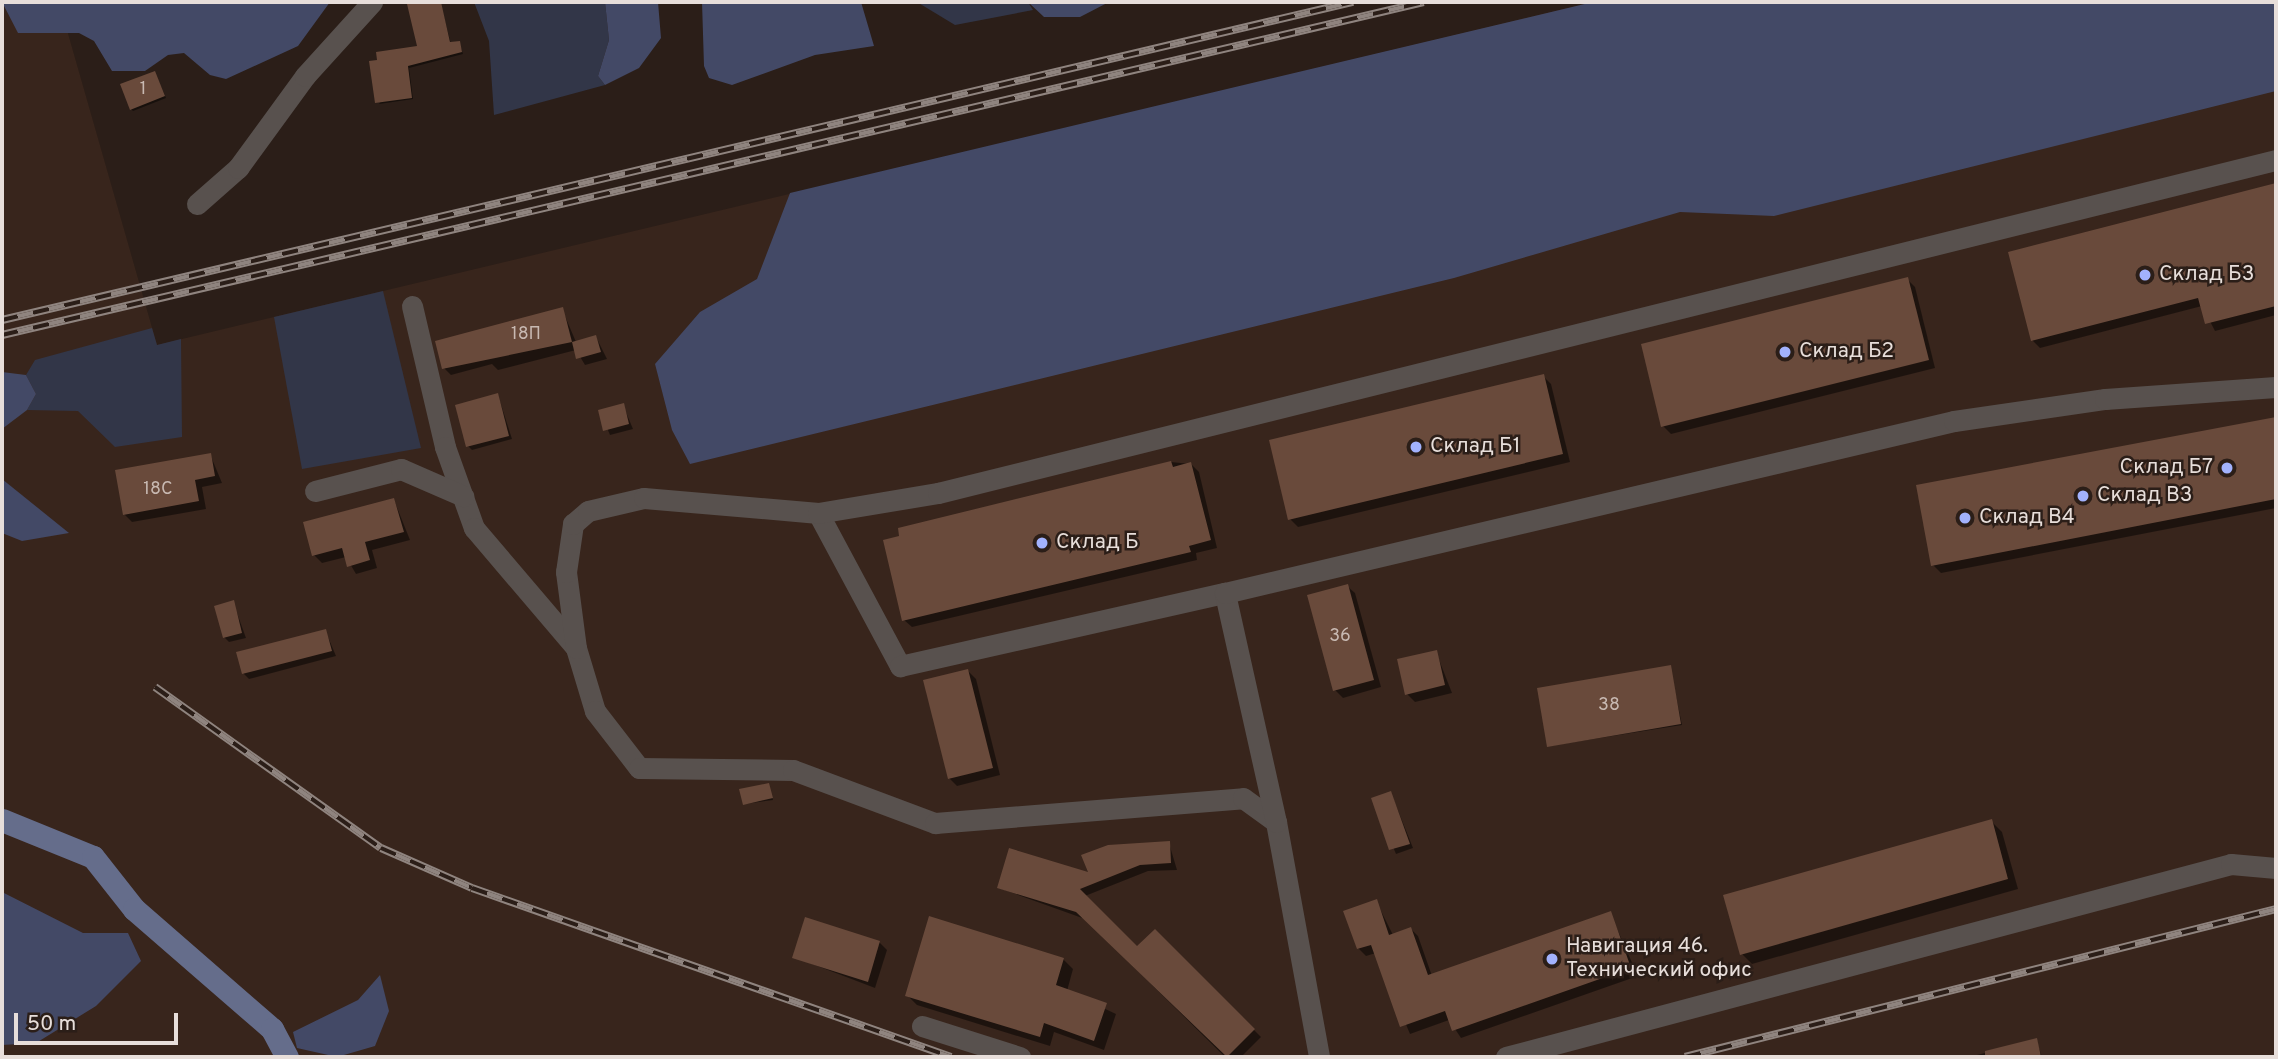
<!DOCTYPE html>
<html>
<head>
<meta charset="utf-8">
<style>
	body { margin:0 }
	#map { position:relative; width:2278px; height:1059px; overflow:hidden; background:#2b1e18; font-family:Overpass,sans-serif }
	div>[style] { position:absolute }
	.built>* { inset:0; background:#38251c }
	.green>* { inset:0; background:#323648 }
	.forest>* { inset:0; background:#434966 }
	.shadow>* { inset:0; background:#0007 }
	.canal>* { height:23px; margin:-11.5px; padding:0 11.5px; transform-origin:11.5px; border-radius:11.5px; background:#656d8b }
	.building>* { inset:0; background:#694a3b }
	.minor>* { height:21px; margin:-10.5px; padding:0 10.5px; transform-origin:10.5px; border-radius:10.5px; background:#58514e }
	.rail>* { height:8px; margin-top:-4px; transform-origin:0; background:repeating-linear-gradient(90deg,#2b1e18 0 16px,#8f847f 0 32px); box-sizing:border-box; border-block:2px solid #8f847f }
	.dots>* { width:19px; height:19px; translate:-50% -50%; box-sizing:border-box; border:4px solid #2b1e18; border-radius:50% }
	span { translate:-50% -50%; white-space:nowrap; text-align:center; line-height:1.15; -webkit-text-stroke:5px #2b1e18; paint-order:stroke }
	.number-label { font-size:18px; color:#c8b9b2 }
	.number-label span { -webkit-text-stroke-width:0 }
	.poi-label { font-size:21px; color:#e7deda }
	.left { translate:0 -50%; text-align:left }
	.right { translate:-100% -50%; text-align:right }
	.frame { position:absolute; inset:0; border:4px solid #e7deda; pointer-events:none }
	.scale { position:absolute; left:14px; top:1013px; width:164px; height:32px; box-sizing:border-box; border:4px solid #e7deda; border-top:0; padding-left:9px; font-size:21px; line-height:24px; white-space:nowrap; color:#e7deda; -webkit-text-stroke:5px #2b1e18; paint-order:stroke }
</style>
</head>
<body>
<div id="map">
	<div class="built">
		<div style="clip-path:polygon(2px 2px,59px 2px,157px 345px,1593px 2px,2276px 2px,2276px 1057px,2px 1057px)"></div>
	</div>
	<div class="green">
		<div style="clip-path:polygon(474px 2px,605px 2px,609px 40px,598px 76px,605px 85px,494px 115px,489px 41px)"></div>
		<div style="clip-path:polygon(917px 2px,1028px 2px,1033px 10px,955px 25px)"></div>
		<div style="clip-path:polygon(383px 291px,421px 448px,302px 469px,274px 317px)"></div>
		<div style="clip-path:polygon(152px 328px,157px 345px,181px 339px,182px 437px,115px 447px,78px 411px,27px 410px,36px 394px,26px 375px,35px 360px)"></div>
	</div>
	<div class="forest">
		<div style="clip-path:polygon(2px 2px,330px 2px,298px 46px,226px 79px,210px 75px,184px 53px,168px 55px,145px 71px,112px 71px,94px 41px,79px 33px,18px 33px)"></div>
		<div style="clip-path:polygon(605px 2px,658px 2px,661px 38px,639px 68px,605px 85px,598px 76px,609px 40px)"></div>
		<div style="clip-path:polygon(702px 2px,861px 2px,874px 46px,815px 55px,732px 85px,709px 78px,704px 66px)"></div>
		<div style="clip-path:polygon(1028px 2px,1109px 2px,1080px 17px,1044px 17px)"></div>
		<div style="clip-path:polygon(1593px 2px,2276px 2px,2276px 91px,1774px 216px,1680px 212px,1454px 278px,690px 464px,672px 430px,655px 364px,700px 312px,757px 279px,790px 193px)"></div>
		<div style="clip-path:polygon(2px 372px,26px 375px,36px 394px,27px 410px,2px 429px)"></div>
		<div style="clip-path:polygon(2px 479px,69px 533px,22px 541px,2px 533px)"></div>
		<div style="clip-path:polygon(2px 892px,83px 933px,128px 933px,141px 961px,96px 1006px,36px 1043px,2px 1045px)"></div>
		<div style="clip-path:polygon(380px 975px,389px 1011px,375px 1046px,337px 1057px,297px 1048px,293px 1032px,358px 1000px)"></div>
	</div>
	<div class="shadow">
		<div style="clip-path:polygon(440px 2px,451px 44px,459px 42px,463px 54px,409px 68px,413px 99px,379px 104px,419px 48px,409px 6px)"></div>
		<div style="clip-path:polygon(155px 73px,166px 98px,133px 111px,131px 109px)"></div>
		<div style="clip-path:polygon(2276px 185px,2276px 315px,2215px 331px,2202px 306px,2040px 348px,2032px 340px,2010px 253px)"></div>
		<div style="clip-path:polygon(1907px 279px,1915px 287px,1935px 368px,1671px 434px,1663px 426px,1643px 346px)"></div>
		<div style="clip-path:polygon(562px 309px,576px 342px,596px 337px,607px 359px,585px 365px,576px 350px,498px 370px,492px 364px,451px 375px,444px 368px)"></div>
		<div style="clip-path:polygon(1543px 376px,1551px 384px,1570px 462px,1298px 527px,1290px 519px)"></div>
		<div style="clip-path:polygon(498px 395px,512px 439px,472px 450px,468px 446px)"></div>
		<div style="clip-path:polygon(623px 405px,633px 429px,610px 435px,600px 411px)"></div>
		<div style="clip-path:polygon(2276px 418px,2276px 508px,1941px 573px,1933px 565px,1918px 486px)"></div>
		<div style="clip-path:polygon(210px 454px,222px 483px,202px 487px,206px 509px,132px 522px,124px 514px)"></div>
		<div style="clip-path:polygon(1171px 462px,1191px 464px,1199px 472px,1217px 548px,1196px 553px,1197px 560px,912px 627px,904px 620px)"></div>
		<div style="clip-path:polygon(394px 500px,410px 540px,372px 550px,377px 568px,356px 574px,346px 557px,322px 563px,314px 555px)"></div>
		<div style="clip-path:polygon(1347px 586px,1355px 593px,1381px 687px,1343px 698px,1335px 690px)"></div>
		<div style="clip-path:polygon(233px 602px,246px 638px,229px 642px,224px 637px)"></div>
		<div style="clip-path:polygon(325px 630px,336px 656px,249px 679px,244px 674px,239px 653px)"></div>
		<div style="clip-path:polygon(1436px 652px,1452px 693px,1415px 702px,1407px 694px)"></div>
		<div style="clip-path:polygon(1670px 667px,1682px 725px,1549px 746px)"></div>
		<div style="clip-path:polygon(968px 671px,976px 679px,1000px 775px,957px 786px,949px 778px)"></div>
		<div style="clip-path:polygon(769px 785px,773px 800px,745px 804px)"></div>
		<div style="clip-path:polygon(1391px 793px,1413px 848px,1396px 854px,1373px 799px)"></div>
		<div style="clip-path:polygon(1991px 821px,2002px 832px,2018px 889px,1752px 964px,1742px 954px)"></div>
		<div style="clip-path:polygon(1169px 843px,1177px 870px,1148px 871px,1085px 896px,1137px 949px,1155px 931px,1261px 1037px,1241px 1057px,1225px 1057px,1085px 919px,999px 888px,1091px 874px)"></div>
		<div style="clip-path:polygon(1376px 901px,1393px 935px,1411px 929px,1418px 936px,1432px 976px,1610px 913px,1638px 976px,1461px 1038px,1449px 1020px,1410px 1034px,1376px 953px,1366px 956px,1358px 948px)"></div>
		<div style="clip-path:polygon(879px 942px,887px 950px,875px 988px,794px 957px)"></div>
		<div style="clip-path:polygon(1063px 959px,1073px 969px,1067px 991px,1116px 1014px,1104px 1050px,1054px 1032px,1050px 1046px,917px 1005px,907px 995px)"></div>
		<div style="clip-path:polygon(2036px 1040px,2042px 1057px,1978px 1057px,1977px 1055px)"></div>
	</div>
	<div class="canal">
		<div style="left:2px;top:820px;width:98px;rotate:22.1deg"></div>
		<div style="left:93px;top:857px;width:66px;rotate:51.7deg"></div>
		<div style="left:134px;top:909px;width:183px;rotate:41deg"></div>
		<div style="left:272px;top:1029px;width:32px;rotate:62deg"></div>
	</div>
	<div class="building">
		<div style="clip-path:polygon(441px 2px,450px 42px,460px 41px,462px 52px,408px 66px,412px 98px,375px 103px,369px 61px,377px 60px,376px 52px,417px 46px,407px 4px)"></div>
		<div style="clip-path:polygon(155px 71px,165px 96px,130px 110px,120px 84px)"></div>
		<div style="clip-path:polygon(2276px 183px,2276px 306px,2205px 324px,2198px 298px,2031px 341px,2008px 252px)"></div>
		<div style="clip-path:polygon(1908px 277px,1929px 360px,1661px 427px,1641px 344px)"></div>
		<div style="clip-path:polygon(563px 307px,572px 342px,442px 369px,435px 341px)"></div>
		<div style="clip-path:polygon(596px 335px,601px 352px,576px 359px,572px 342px)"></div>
		<div style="clip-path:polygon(1544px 374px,1563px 454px,1288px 520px,1269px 440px)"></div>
		<div style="clip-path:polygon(498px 393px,509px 436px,466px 447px,455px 405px)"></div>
		<div style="clip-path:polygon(624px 403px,629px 424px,603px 431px,598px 410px)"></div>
		<div style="clip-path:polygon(2276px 417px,2276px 499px,1931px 566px,1916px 485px)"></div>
		<div style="clip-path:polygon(211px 453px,215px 476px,195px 480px,199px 501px,123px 515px,115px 470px)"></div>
		<div style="clip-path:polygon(1171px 461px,1173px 467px,1191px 462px,1211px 540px,1189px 546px,1191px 552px,902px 621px,883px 540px,899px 536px,898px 528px)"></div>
		<div style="clip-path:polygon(394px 498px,404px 532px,365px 542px,370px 560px,347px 567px,342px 548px,312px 556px,303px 522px)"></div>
		<div style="clip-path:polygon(1348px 584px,1374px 680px,1333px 691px,1307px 595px)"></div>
		<div style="clip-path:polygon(234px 600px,242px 633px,223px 638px,214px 606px)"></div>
		<div style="clip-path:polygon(326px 629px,332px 651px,242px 674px,236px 652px)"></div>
		<div style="clip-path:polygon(1437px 650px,1445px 685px,1405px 695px,1397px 659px)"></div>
		<div style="clip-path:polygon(1671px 665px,1681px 724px,1547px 747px,1537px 688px)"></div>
		<div style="clip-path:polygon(968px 669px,993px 768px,948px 779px,923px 680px)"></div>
		<div style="clip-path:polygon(769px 783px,773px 798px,743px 805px,739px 789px)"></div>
		<div style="clip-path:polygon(1391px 791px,1410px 844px,1389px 850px,1371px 798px)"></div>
		<div style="clip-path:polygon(1992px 819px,2008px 879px,1740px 955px,1723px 895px)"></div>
		<div style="clip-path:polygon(1170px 841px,1171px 863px,1140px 865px,1080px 889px,1137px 946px,1155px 929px,1255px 1029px,1227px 1057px,1076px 912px,997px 888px,1009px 848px,1088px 872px,1081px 855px,1108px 845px)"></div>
		<div style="clip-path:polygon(1377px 899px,1389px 935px,1411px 927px,1428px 975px,1611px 911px,1631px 968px,1452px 1031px,1445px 1011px,1400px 1027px,1371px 945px,1357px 949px,1343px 911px)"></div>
		<div style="clip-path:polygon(929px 916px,1064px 958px,1056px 985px,1107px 1003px,1094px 1041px,1044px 1023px,1040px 1037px,905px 996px)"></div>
		<div style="clip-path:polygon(805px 917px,880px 941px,868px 982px,792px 958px)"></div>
		<div style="clip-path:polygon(2037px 1038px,2041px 1057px,1985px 1057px,1985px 1051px)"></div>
	</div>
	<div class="minor">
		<div style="left:197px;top:204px;width:55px;rotate:-41.3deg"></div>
		<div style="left:238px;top:168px;width:114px;rotate:-53.9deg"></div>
		<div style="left:305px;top:76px;width:100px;rotate:-47.8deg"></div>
		<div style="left:412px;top:306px;width:145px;rotate:76.8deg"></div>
		<div style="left:445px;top:447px;width:86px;rotate:70.3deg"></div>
		<div style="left:474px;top:528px;width:157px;rotate:49.6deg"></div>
		<div style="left:576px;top:648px;width:66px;rotate:73.2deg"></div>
		<div style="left:595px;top:711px;width:72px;rotate:52.3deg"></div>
		<div style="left:639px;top:768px;width:154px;rotate:0.7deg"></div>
		<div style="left:793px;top:770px;width:152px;rotate:20.5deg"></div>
		<div style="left:935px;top:823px;width:309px;rotate:-4.6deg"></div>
		<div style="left:1243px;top:798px;width:41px;rotate:36deg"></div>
		<div style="left:1276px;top:822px;width:239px;rotate:79.6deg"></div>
		<div style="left:315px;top:491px;width:89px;rotate:-14.3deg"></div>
		<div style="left:401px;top:469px;width:68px;rotate:23.5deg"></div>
		<div style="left:818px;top:513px;width:174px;rotate:61.8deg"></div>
		<div style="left:900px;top:666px;width:333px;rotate:-12.7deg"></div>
		<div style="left:576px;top:648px;width:77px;rotate:-97.5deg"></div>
		<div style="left:566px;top:572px;width:49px;rotate:-81.7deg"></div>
		<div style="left:573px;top:524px;width:20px;rotate:-41deg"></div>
		<div style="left:588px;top:511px;width:57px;rotate:-13.1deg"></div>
		<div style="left:644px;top:498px;width:175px;rotate:4.9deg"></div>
		<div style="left:818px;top:513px;width:122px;rotate:-9.5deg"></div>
		<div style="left:938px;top:493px;width:1379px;rotate:-13.98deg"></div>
		<div style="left:1276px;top:822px;width:235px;rotate:-102.6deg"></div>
		<div style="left:1225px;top:593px;width:749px;rotate:-13.28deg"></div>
		<div style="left:1954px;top:421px;width:153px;rotate:-8.3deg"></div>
		<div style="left:2105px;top:399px;width:171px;rotate:-4deg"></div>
		<div style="left:922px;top:1026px;width:103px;rotate:17.6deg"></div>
		<div style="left:1506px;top:1057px;width:750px;rotate:-14.91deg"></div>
		<div style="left:2231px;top:864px;width:45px;rotate:5.1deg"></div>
	</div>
	<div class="rail">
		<div style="left:2px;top:320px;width:1388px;rotate:-13.25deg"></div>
		<div style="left:2px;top:335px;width:1460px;rotate:-13.18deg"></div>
		<div style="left:155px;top:687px;width:277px;rotate:35.5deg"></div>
		<div style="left:381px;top:848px;width:99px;rotate:23.7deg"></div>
		<div style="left:472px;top:888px;width:508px;rotate:19.43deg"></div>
		<div style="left:1685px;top:1057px;width:609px;rotate:-14.06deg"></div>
	</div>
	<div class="dots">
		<div style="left:2145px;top:275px;background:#a2b2fd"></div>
		<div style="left:1785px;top:352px;background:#a2b2fd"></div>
		<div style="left:1416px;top:447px;background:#a2b2fd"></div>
		<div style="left:2227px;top:468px;background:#a2b2fd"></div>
		<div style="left:2083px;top:496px;background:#a2b2fd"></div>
		<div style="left:1965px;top:518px;background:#a2b2fd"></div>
		<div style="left:1042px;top:543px;background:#a2b2fd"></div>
		<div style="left:1552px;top:959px;background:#a2b2fd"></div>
	</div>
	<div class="number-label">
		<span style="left:143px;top:90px">1</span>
		<span style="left:526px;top:335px">18П</span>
		<span style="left:158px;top:490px">18С</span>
		<span style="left:1340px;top:637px">36</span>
		<span style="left:1609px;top:706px">38</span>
	</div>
	<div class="poi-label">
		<span class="left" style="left:2159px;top:275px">Склад Б3</span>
		<span class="left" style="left:1799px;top:352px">Склад Б2</span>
		<span class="left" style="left:1430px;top:447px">Склад Б1</span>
		<span class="right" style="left:2213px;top:468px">Склад Б7</span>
		<span class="left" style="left:2097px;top:496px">Склад В3</span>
		<span class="left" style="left:1979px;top:518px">Склад В4</span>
		<span class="left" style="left:1056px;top:543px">Склад Б</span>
		<span class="left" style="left:1566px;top:959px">Навигация 46.<br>Технический офис</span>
	</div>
	<div class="frame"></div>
	<div class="scale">50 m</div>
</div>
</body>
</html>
